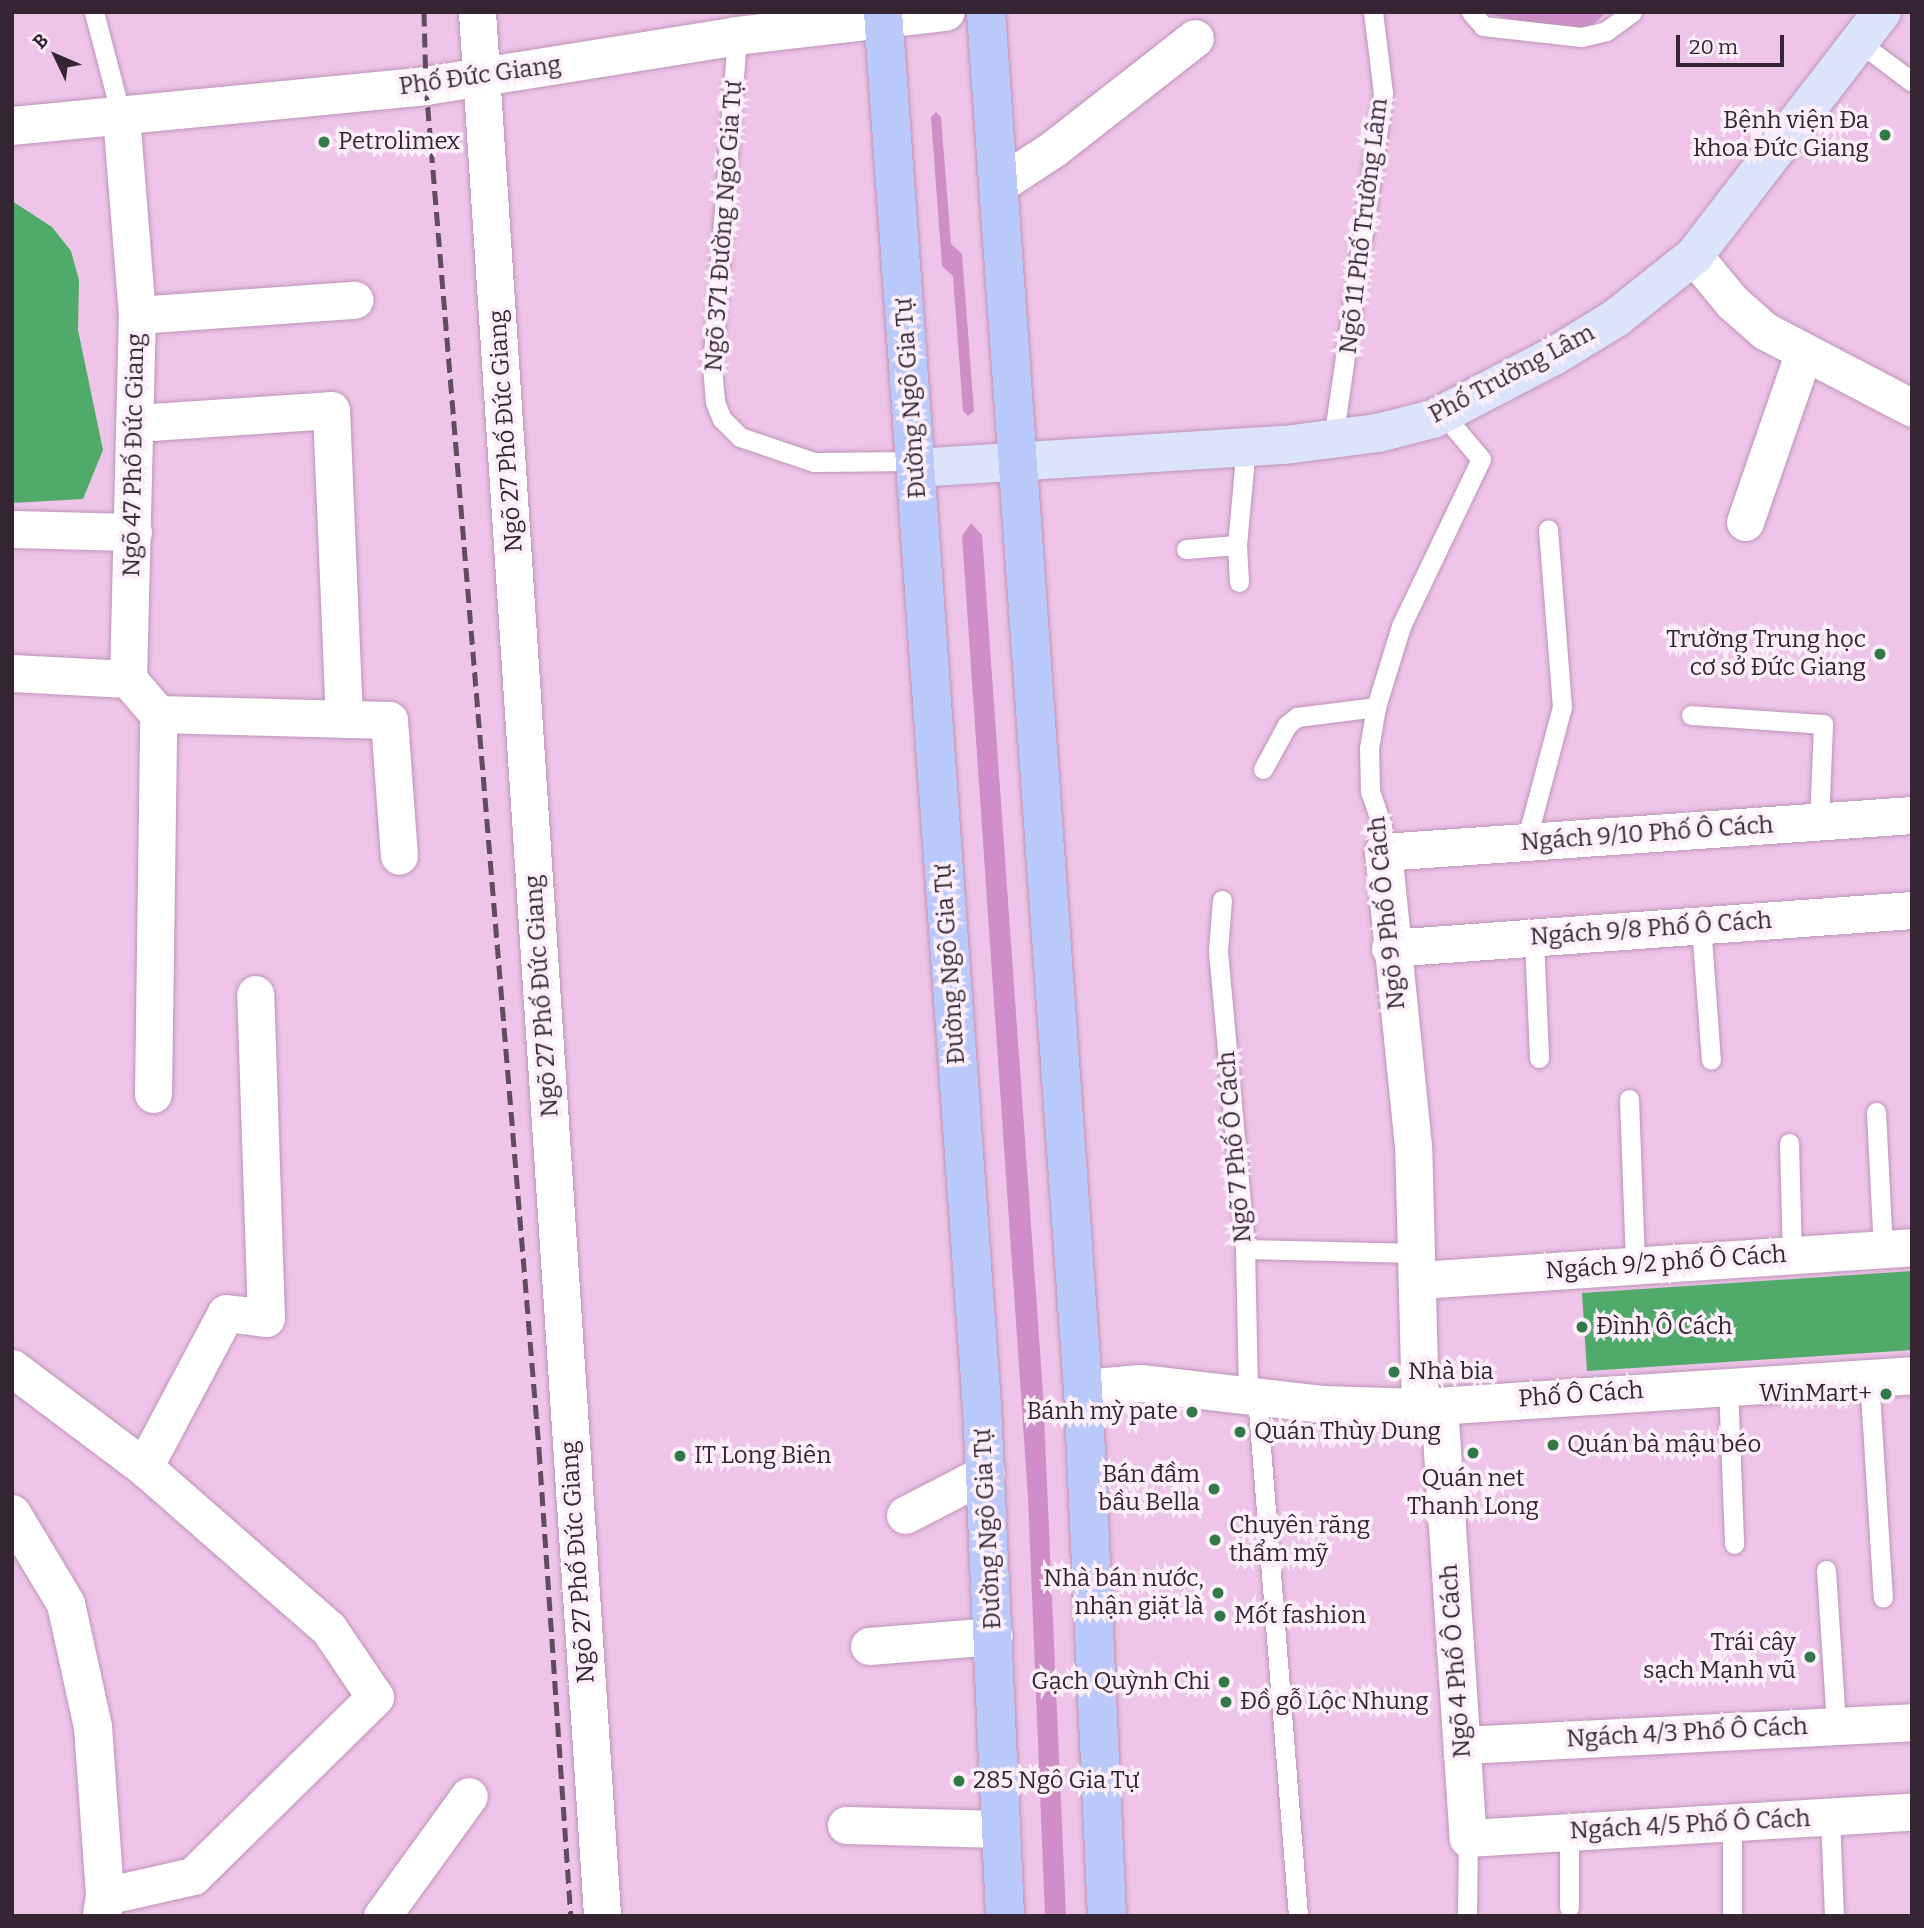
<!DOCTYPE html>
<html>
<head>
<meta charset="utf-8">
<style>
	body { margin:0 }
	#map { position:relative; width:1924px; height:1928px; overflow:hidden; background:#eec4e8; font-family:Bitter,serif }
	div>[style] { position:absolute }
	.green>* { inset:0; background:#cf8ec7 }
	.water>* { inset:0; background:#50ab6a }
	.roads { filter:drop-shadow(0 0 2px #be96b8) drop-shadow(0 0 2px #be96b8) }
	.service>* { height:19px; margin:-9.5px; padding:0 9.5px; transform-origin:9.5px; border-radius:9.5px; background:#fff }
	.minor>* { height:37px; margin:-18.5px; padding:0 18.5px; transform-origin:18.5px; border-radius:18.5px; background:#fff }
	.tertiary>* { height:38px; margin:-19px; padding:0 19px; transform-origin:19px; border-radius:19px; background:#fff }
	.secondary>* { height:38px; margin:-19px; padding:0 19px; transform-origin:19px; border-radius:19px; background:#dce4fc }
	.primary>* { height:38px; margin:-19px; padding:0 19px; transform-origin:19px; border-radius:19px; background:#bac8fa }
	.rail>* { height:5px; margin-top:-2.5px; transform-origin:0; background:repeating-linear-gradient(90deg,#614b5e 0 14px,transparent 0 21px) }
	.dots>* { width:19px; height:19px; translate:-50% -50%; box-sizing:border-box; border:4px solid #fceffa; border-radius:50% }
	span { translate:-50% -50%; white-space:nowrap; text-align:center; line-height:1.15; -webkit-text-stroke:7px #fceffa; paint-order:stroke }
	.street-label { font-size:24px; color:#352533 }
	.poi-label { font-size:24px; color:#352533 }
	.right { translate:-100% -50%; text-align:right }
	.left { translate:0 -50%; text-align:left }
	.frame { position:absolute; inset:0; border:14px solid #352533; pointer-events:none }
	.north { position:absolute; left:21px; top:21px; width:70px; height:70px; -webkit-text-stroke:5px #fceffa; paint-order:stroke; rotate:314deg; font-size:19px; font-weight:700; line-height:28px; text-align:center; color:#352533 }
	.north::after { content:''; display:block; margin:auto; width:24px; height:32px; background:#352533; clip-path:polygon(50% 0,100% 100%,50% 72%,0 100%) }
	.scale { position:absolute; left:1676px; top:35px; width:108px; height:32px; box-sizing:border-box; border:4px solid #352533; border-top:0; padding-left:9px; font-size:21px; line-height:24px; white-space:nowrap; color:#352533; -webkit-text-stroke:5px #fceffa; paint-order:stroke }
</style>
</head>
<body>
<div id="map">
	<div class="green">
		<div style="clip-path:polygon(1482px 12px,1606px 12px,1588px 30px,1554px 30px)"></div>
		<div style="clip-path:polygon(936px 112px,941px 117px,951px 244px,962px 254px,974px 411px,968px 416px,963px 411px,953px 276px,942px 266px,931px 117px)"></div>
		<div style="clip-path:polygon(971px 523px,982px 535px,1043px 1393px,1066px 1916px,1045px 1916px,1028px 1497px,962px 536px)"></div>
	</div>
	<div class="water">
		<div style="clip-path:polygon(12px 201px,52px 227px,71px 251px,79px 280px,78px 330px,103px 450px,83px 499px,12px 503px)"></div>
		<div style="clip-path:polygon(1912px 1271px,1912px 1350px,1587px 1371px,1582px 1293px)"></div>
	</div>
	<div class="roads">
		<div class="service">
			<div style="left:94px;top:12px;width:107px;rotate:75.4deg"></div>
			<div style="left:1471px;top:12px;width:18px;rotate:49deg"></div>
			<div style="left:1483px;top:26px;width:99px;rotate:6.4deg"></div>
			<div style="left:1581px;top:37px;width:26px;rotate:-13deg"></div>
			<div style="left:1606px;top:31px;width:32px;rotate:-36deg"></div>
			<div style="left:737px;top:36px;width:332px;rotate:94.3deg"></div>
			<div style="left:712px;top:367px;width:35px;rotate:85deg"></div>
			<div style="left:715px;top:402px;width:18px;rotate:68deg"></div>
			<div style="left:722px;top:419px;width:25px;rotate:45deg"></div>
			<div style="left:740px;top:437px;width:78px;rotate:18.7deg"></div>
			<div style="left:814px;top:462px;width:101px;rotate:-0.6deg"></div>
			<div style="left:1859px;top:42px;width:66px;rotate:37deg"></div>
			<div style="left:1333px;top:440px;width:351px;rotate:-81.8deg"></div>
			<div style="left:1383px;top:93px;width:82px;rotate:-97deg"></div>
			<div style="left:1237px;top:545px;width:37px;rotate:87deg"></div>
			<div style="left:1186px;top:549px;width:51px;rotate:-4.5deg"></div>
			<div style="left:1237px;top:545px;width:98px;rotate:-84.8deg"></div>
			<div style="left:1691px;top:715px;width:132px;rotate:3.9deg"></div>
			<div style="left:1823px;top:724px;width:98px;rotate:92.3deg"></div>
			<div style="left:1263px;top:769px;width:50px;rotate:-61.4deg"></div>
			<div style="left:1287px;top:725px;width:13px;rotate:-39deg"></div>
			<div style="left:1297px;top:717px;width:80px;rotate:-7.2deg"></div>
			<div style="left:1526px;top:842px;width:140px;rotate:-75.1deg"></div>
			<div style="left:1562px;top:707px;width:178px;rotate:-94.5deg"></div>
			<div style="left:1383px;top:852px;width:26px;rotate:-92deg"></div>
			<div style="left:1382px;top:826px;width:37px;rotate:-109deg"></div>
			<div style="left:1370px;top:791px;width:43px;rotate:-91.3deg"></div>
			<div style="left:1369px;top:748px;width:42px;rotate:-80.3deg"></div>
			<div style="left:1376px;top:707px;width:85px;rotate:-72.8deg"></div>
			<div style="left:1401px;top:626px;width:185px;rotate:-64.4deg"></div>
			<div style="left:1481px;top:459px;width:59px;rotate:-130.2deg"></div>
			<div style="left:1222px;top:900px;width:51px;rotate:94.5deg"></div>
			<div style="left:1218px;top:951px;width:299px;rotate:84.8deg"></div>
			<div style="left:1245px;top:1249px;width:147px;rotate:88.8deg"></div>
			<div style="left:1701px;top:925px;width:135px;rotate:85.8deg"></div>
			<div style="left:1534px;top:938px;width:120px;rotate:87.6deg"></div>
			<div style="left:1629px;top:1099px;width:165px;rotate:87.9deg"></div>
			<div style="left:1876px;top:1112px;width:137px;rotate:87.1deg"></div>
			<div style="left:1789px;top:1143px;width:111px;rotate:88.5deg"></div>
			<div style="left:1245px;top:1249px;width:173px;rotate:1.3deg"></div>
			<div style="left:1869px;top:1377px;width:221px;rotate:86.4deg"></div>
			<div style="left:1728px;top:1385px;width:159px;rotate:87.8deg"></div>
			<div style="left:1257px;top:1397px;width:521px;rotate:85.48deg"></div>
			<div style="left:1826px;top:1570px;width:155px;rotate:86.3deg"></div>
			<div style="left:1830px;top:1817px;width:99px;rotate:87.7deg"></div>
			<div style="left:1569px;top:1907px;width:75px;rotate:-90deg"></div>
			<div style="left:1467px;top:1916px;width:78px;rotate:-89.3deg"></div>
			<div style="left:1732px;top:1916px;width:93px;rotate:-90deg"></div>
		</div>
		<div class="minor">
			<div style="left:477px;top:12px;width:1908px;rotate:86.24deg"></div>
			<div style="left:998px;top:185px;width:66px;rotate:-33.2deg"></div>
			<div style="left:1053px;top:149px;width:180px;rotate:-38deg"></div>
			<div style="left:1694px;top:256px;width:60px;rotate:50.4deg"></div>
			<div style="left:1732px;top:302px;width:44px;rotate:41.3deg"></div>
			<div style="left:1765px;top:331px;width:166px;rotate:27.6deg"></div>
			<div style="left:137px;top:315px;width:218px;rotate:-4deg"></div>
			<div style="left:136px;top:423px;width:195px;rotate:-3.8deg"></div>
			<div style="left:331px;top:410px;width:309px;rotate:87.6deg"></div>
			<div style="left:1745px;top:522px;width:180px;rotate:-70.9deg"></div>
			<div style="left:12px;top:529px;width:121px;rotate:1.4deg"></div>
			<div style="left:12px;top:673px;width:116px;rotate:3deg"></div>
			<div style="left:128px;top:679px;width:364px;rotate:-88.6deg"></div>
			<div style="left:137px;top:315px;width:200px;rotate:-94.6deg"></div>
			<div style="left:128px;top:679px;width:46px;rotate:49.4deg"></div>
			<div style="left:158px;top:714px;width:231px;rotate:1.5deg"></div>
			<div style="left:389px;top:720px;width:136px;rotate:85.8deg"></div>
			<div style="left:1390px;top:948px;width:523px;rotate:-4.16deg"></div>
			<div style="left:153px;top:1094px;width:380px;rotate:-89.2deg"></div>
			<div style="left:1419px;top:1280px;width:494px;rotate:-3.8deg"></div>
			<div style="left:12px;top:1368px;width:165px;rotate:36.9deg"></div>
			<div style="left:144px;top:1467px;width:246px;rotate:41.2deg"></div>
			<div style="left:329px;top:1629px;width:82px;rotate:55.9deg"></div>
			<div style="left:375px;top:1697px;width:255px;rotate:135.5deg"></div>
			<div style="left:193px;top:1876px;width:90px;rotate:167.2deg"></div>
			<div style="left:1083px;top:1388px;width:57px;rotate:-5deg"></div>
			<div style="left:1140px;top:1383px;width:182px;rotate:6.6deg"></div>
			<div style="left:1321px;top:1404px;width:99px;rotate:1.7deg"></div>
			<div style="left:1420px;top:1407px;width:493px;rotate:-3.7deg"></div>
			<div style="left:1439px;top:1406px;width:433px;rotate:86.2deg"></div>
			<div style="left:1468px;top:1838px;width:445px;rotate:-3.4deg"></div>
			<div style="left:1420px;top:1407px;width:261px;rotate:-91.5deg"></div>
			<div style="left:1413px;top:1146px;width:296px;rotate:-95.8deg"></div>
			<div style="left:1383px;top:852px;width:530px;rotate:-4deg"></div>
			<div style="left:144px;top:1467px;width:174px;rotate:-62deg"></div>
			<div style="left:226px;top:1313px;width:40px;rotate:7.1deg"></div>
			<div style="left:266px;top:1318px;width:324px;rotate:-91.9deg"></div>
			<div style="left:905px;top:1515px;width:91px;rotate:-27.4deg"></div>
			<div style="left:869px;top:1646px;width:125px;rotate:-4.6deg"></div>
			<div style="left:1462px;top:1745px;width:451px;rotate:-2.9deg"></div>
			<div style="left:846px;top:1825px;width:155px;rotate:1.5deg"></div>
			<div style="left:382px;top:1916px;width:148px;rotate:-54.1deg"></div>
		</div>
		<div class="tertiary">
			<div style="left:12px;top:126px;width:416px;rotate:-5.5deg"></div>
			<div style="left:426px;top:86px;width:315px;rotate:-9.1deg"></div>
			<div style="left:737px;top:36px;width:210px;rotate:-6.6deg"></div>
			<div style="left:12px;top:1514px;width:105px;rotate:59deg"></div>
			<div style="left:66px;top:1604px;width:126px;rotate:77.6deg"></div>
			<div style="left:93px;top:1727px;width:169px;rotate:85.9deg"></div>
			<div style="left:105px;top:1896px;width:20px;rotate:99deg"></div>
		</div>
		<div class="secondary">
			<div style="left:916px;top:468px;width:370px;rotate:-3.6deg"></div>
			<div style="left:1285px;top:445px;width:94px;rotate:-7.4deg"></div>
			<div style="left:1378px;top:433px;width:57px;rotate:-14.3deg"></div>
			<div style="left:1433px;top:419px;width:136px;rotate:-27.5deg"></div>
			<div style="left:1554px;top:356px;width:73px;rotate:-31.5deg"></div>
			<div style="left:1616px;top:318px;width:100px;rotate:-38.5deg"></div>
			<div style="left:1694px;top:256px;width:308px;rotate:-52.4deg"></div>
		</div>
		<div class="primary">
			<div style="left:883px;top:12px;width:1399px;rotate:85.94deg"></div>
			<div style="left:982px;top:1407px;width:510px;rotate:87.41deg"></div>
			<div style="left:986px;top:12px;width:1379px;rotate:85.97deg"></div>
			<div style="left:1083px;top:1388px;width:529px;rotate:87.4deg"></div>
		</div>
	</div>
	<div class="rail">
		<div style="left:424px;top:12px;width:74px;rotate:88.5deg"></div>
		<div style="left:426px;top:86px;width:1369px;rotate:85.26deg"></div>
		<div style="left:539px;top:1450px;width:467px;rotate:86.1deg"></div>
	</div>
	<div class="dots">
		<div style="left:1885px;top:135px;background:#317a47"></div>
		<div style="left:324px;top:142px;background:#317a47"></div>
		<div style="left:1880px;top:654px;background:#317a47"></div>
		<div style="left:1582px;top:1327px;background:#317a47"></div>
		<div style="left:1394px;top:1372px;background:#317a47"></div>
		<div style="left:1886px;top:1394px;background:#317a47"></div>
		<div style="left:1192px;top:1412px;background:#317a47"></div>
		<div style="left:1240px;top:1432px;background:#317a47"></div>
		<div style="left:1553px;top:1445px;background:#317a47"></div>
		<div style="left:1473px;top:1453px;background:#317a47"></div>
		<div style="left:680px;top:1456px;background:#317a47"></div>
		<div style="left:1214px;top:1489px;background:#317a47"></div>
		<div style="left:1215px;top:1540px;background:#317a47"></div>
		<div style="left:1218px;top:1593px;background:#317a47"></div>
		<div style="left:1220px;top:1616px;background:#317a47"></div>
		<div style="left:1810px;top:1657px;background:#317a47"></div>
		<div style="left:1224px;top:1682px;background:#317a47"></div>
		<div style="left:1226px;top:1702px;background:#317a47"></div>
		<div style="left:959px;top:1781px;background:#317a47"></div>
	</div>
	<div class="street-label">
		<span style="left:480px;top:76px;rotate:-8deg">Phố Đức Giang</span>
		<span style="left:724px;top:226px;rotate:-86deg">Ngõ 371 Đường Ngô Gia Tự</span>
		<span style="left:1364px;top:226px;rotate:-83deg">Ngõ 11 Phố Trường Lâm</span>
		<span style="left:1512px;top:374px;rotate:-28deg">Phố Trường Lâm</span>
		<span style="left:911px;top:398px;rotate:-94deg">Đường Ngô Gia Tự</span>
		<span style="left:506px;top:431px;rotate:-94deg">Ngõ 27 Phố Đức Giang</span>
		<span style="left:134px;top:455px;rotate:-89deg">Ngõ 47 Phố Đức Giang</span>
		<span style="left:1647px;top:834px;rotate:-4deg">Ngách 9/10 Phố Ô Cách</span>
		<span style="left:1387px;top:913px;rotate:-96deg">Ngõ 9 Phố Ô Cách</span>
		<span style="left:1651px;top:929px;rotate:-4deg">Ngách 9/8 Phố Ô Cách</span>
		<span style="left:950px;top:964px;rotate:-94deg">Đường Ngô Gia Tự</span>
		<span style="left:542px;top:996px;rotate:-94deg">Ngõ 27 Phố Đức Giang</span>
		<span style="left:1235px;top:1147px;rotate:-95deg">Ngõ 7 Phố Ô Cách</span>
		<span style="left:1666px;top:1263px;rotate:-4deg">Ngách 9/2 phố Ô Cách</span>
		<span style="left:1581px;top:1395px;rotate:-4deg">Phố Ô Cách</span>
		<span style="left:988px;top:1529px;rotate:-93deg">Đường Ngô Gia Tự</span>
		<span style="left:578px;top:1562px;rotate:-94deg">Ngõ 27 Phố Đức Giang</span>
		<span style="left:1456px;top:1661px;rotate:-94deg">Ngõ 4 Phố Ô Cách</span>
		<span style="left:1687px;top:1733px;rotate:-3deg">Ngách 4/3 Phố Ô Cách</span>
		<span style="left:1690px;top:1825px;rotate:-3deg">Ngách 4/5 Phố Ô Cách</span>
	</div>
	<div class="poi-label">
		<span class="right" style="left:1869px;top:135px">Bệnh viện Đa<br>khoa Đức Giang</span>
		<span class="left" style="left:338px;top:142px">Petrolimex</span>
		<span class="right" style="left:1866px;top:654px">Trường Trung học<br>cơ sở Đức Giang</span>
		<span class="left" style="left:1596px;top:1327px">Đình Ô Cách</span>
		<span class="left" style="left:1408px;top:1372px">Nhà bia</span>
		<span class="right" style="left:1872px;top:1394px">WinMart+</span>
		<span class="right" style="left:1178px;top:1412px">Bánh mỳ pate</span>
		<span class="left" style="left:1254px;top:1432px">Quán Thùy Dung</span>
		<span class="left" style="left:1567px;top:1445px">Quán bà mậu béo</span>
		<span class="left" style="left:694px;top:1456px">IT Long Biên</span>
		<span class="right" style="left:1200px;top:1489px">Bán đầm<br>bầu Bella</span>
		<span style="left:1473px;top:1493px">Quán net<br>Thanh Long</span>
		<span class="left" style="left:1229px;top:1540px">Chuyên răng<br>thẩm mỹ</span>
		<span class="right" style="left:1204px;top:1593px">Nhà bán nước,<br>nhận giặt là</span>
		<span class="left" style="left:1234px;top:1616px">Mốt fashion</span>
		<span class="right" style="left:1796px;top:1657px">Trái cây<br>sạch Mạnh vũ</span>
		<span class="right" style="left:1210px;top:1682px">Gạch Quỳnh Chi</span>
		<span class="left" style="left:1240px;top:1702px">Đồ gỗ Lộc Nhung</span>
		<span class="left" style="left:973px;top:1781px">285 Ngô Gia Tự</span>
	</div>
	<div class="frame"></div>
	<div class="north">B</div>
	<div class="scale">20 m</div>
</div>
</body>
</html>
